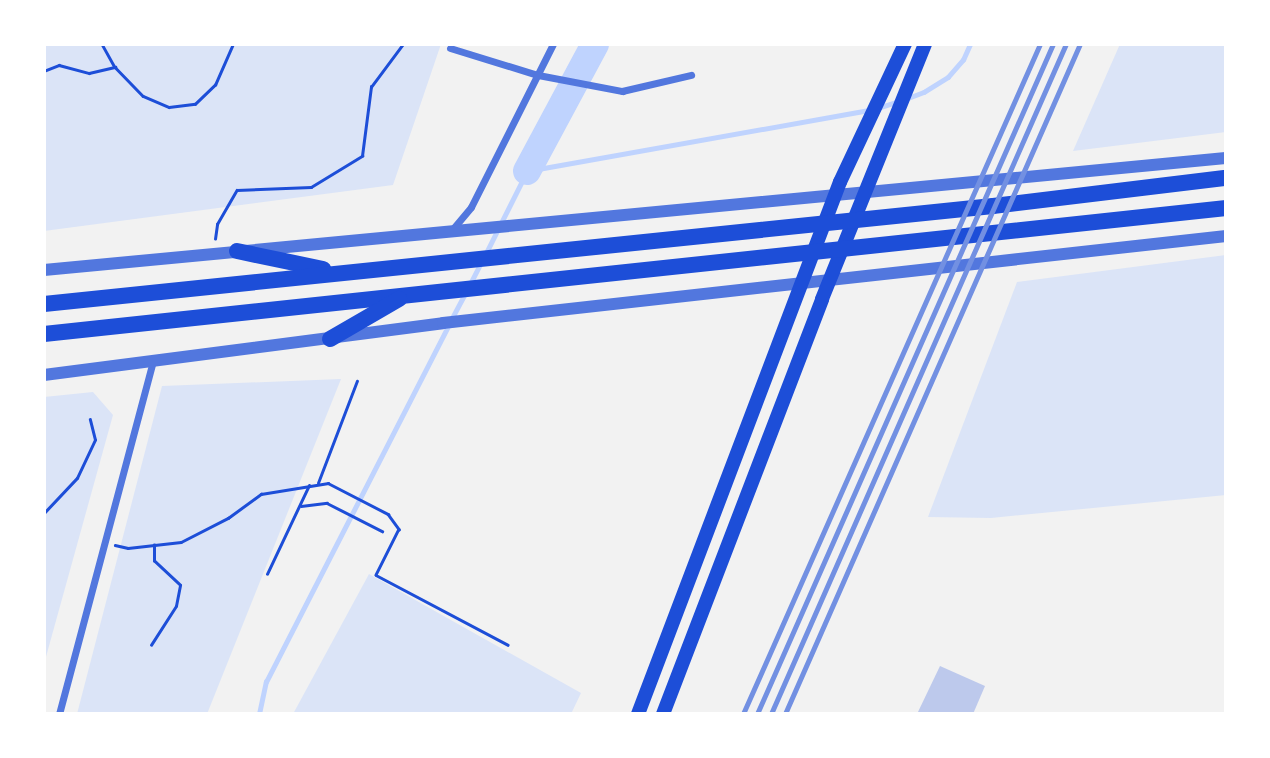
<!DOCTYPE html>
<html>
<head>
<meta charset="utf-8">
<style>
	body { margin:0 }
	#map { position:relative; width:1270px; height:758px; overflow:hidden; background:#f2f2f2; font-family:"Nunito Sans",sans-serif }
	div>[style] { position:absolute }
	.green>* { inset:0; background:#dbe4f7 }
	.stream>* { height:4.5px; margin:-2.25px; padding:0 2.25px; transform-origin:2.25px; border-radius:2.25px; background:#bfd3fe }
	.river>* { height:28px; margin:-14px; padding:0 14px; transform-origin:14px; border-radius:14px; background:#bfd3fe }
	.building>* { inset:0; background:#bdc9ec }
	.path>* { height:2.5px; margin:-1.25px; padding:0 1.25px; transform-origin:1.25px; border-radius:1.25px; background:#1d4ed8 }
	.minor>* { height:7px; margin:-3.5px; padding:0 3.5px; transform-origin:3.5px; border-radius:3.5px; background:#5277de }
	.tertiary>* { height:12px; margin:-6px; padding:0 6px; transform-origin:6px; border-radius:6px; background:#5277de }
	.secondary>* { height:14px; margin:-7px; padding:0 7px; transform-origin:7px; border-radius:7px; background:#1d4ed8 }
	.trunk>* { height:16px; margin:-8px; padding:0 8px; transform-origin:8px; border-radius:8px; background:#1d4ed8 }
	.rail>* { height:4.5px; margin:-2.25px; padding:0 2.25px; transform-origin:2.25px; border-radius:2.25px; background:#7290e2 }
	span { translate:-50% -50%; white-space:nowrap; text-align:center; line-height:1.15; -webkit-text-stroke:7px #fff; paint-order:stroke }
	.frame { position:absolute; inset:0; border:46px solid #fff; pointer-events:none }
</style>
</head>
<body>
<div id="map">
	<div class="green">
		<div style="clip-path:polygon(44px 44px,441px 44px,393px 185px,44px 231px)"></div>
		<div style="clip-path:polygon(1120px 44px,1226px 44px,1226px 132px,1073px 151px)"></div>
		<div style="clip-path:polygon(1226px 255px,1226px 495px,991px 518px,928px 517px,1017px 282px)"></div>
		<div style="clip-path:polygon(341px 379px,207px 714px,77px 714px,162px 386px)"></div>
		<div style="clip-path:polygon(93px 392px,113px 415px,44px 664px,44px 397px)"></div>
		<div style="clip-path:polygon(369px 574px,581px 693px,571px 714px,293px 714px)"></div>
	</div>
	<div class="stream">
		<div style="left:908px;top:98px;width:17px;rotate:-21deg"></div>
		<div style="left:924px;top:92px;width:28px;rotate:-32deg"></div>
		<div style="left:948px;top:77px;width:23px;rotate:-49deg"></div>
		<div style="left:963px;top:60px;width:17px;rotate:-66deg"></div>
		<div style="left:878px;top:108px;width:19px;rotate:-18deg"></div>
		<div style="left:486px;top:253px;width:92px;rotate:-63.4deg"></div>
		<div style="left:527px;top:171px;width:347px;rotate:-10.1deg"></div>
		<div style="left:470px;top:284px;width:22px;rotate:-63deg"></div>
		<div style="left:452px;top:318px;width:26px;rotate:-62deg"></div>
		<div style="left:259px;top:714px;width:33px;rotate:-78deg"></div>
		<div style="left:266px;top:682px;width:400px;rotate:-62.9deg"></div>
	</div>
	<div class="river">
		<div style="left:527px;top:171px;width:144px;rotate:-61.8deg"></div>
	</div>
	<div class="building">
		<div style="clip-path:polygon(940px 666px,985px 686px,973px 714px,917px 714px)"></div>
	</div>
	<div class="path">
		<div style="left:102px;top:44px;width:26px;rotate:61deg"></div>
		<div style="left:115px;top:67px;width:40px;rotate:46deg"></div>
		<div style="left:143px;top:96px;width:28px;rotate:23deg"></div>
		<div style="left:169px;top:107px;width:26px;rotate:-7deg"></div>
		<div style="left:195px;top:104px;width:28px;rotate:-44deg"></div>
		<div style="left:215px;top:85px;width:45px;rotate:-66.3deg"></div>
		<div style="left:44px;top:71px;width:16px;rotate:-22deg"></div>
		<div style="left:59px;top:65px;width:31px;rotate:15deg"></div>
		<div style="left:89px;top:73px;width:27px;rotate:-13deg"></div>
		<div style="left:215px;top:239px;width:15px;rotate:-82deg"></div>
		<div style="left:217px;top:224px;width:39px;rotate:-60deg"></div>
		<div style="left:237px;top:190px;width:74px;rotate:-2.3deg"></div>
		<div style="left:311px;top:187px;width:60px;rotate:-31.3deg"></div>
		<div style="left:362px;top:156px;width:70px;rotate:-82.6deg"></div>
		<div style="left:371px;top:87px;width:54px;rotate:-53.3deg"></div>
		<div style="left:318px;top:483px;width:109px;rotate:-69.1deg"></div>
		<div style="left:301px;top:506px;width:26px;rotate:-7deg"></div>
		<div style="left:327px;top:503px;width:62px;rotate:27deg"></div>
		<div style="left:44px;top:513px;width:48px;rotate:-46.7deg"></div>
		<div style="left:77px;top:478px;width:42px;rotate:-64.7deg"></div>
		<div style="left:95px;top:440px;width:21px;rotate:-104deg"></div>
		<div style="left:115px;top:545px;width:13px;rotate:13deg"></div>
		<div style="left:128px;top:548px;width:53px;rotate:-6.5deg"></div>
		<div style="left:181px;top:542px;width:53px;rotate:-27.1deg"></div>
		<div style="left:228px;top:518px;width:41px;rotate:-36deg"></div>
		<div style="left:261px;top:494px;width:68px;rotate:-9.3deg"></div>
		<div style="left:328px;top:483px;width:68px;rotate:27.3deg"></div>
		<div style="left:388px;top:514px;width:19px;rotate:54deg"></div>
		<div style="left:399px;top:529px;width:51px;rotate:116.6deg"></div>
		<div style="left:376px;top:575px;width:149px;rotate:27.9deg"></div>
		<div style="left:267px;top:574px;width:98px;rotate:-64.7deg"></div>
		<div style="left:151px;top:645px;width:46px;rotate:-57.3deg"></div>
		<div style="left:176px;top:606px;width:21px;rotate:-79deg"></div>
		<div style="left:180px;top:585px;width:35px;rotate:-137deg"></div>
		<div style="left:154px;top:561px;width:16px;rotate:-90deg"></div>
	</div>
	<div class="minor">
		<div style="left:450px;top:48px;width:92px;rotate:17.1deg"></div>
		<div style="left:538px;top:75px;width:86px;rotate:10.8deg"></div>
		<div style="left:622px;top:91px;width:71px;rotate:-13.1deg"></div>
		<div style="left:451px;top:231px;width:31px;rotate:-50deg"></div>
		<div style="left:471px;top:207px;width:182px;rotate:-63.3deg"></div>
		<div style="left:59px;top:714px;width:366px;rotate:-75.1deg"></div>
	</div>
	<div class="tertiary">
		<div style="left:44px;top:270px;width:1187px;rotate:-5.41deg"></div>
		<div style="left:44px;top:375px;width:402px;rotate:-7.4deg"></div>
		<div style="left:443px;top:323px;width:788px;rotate:-6.34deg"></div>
	</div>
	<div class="secondary">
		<div style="left:638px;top:714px;width:569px;rotate:-69.21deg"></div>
		<div style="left:840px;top:182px;width:153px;rotate:-64.8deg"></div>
		<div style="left:663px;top:714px;width:444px;rotate:-69deg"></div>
		<div style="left:822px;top:299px;width:275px;rotate:-68deg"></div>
	</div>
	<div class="trunk">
		<div style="left:237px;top:251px;width:88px;rotate:11.8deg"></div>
		<div style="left:44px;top:304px;width:954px;rotate:-5.9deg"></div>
		<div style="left:993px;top:206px;width:235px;rotate:-6.9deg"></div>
		<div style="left:44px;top:334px;width:1189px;rotate:-6.08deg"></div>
		<div style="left:330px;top:339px;width:80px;rotate:-30.1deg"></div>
	</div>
	<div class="rail">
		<div style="left:743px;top:714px;width:733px;rotate:-66.09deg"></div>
		<div style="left:757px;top:714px;width:732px;rotate:-66.16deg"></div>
		<div style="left:771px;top:714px;width:732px;rotate:-66.24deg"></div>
		<div style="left:785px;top:714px;width:732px;rotate:-66.24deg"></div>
	</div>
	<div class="frame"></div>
</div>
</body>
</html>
